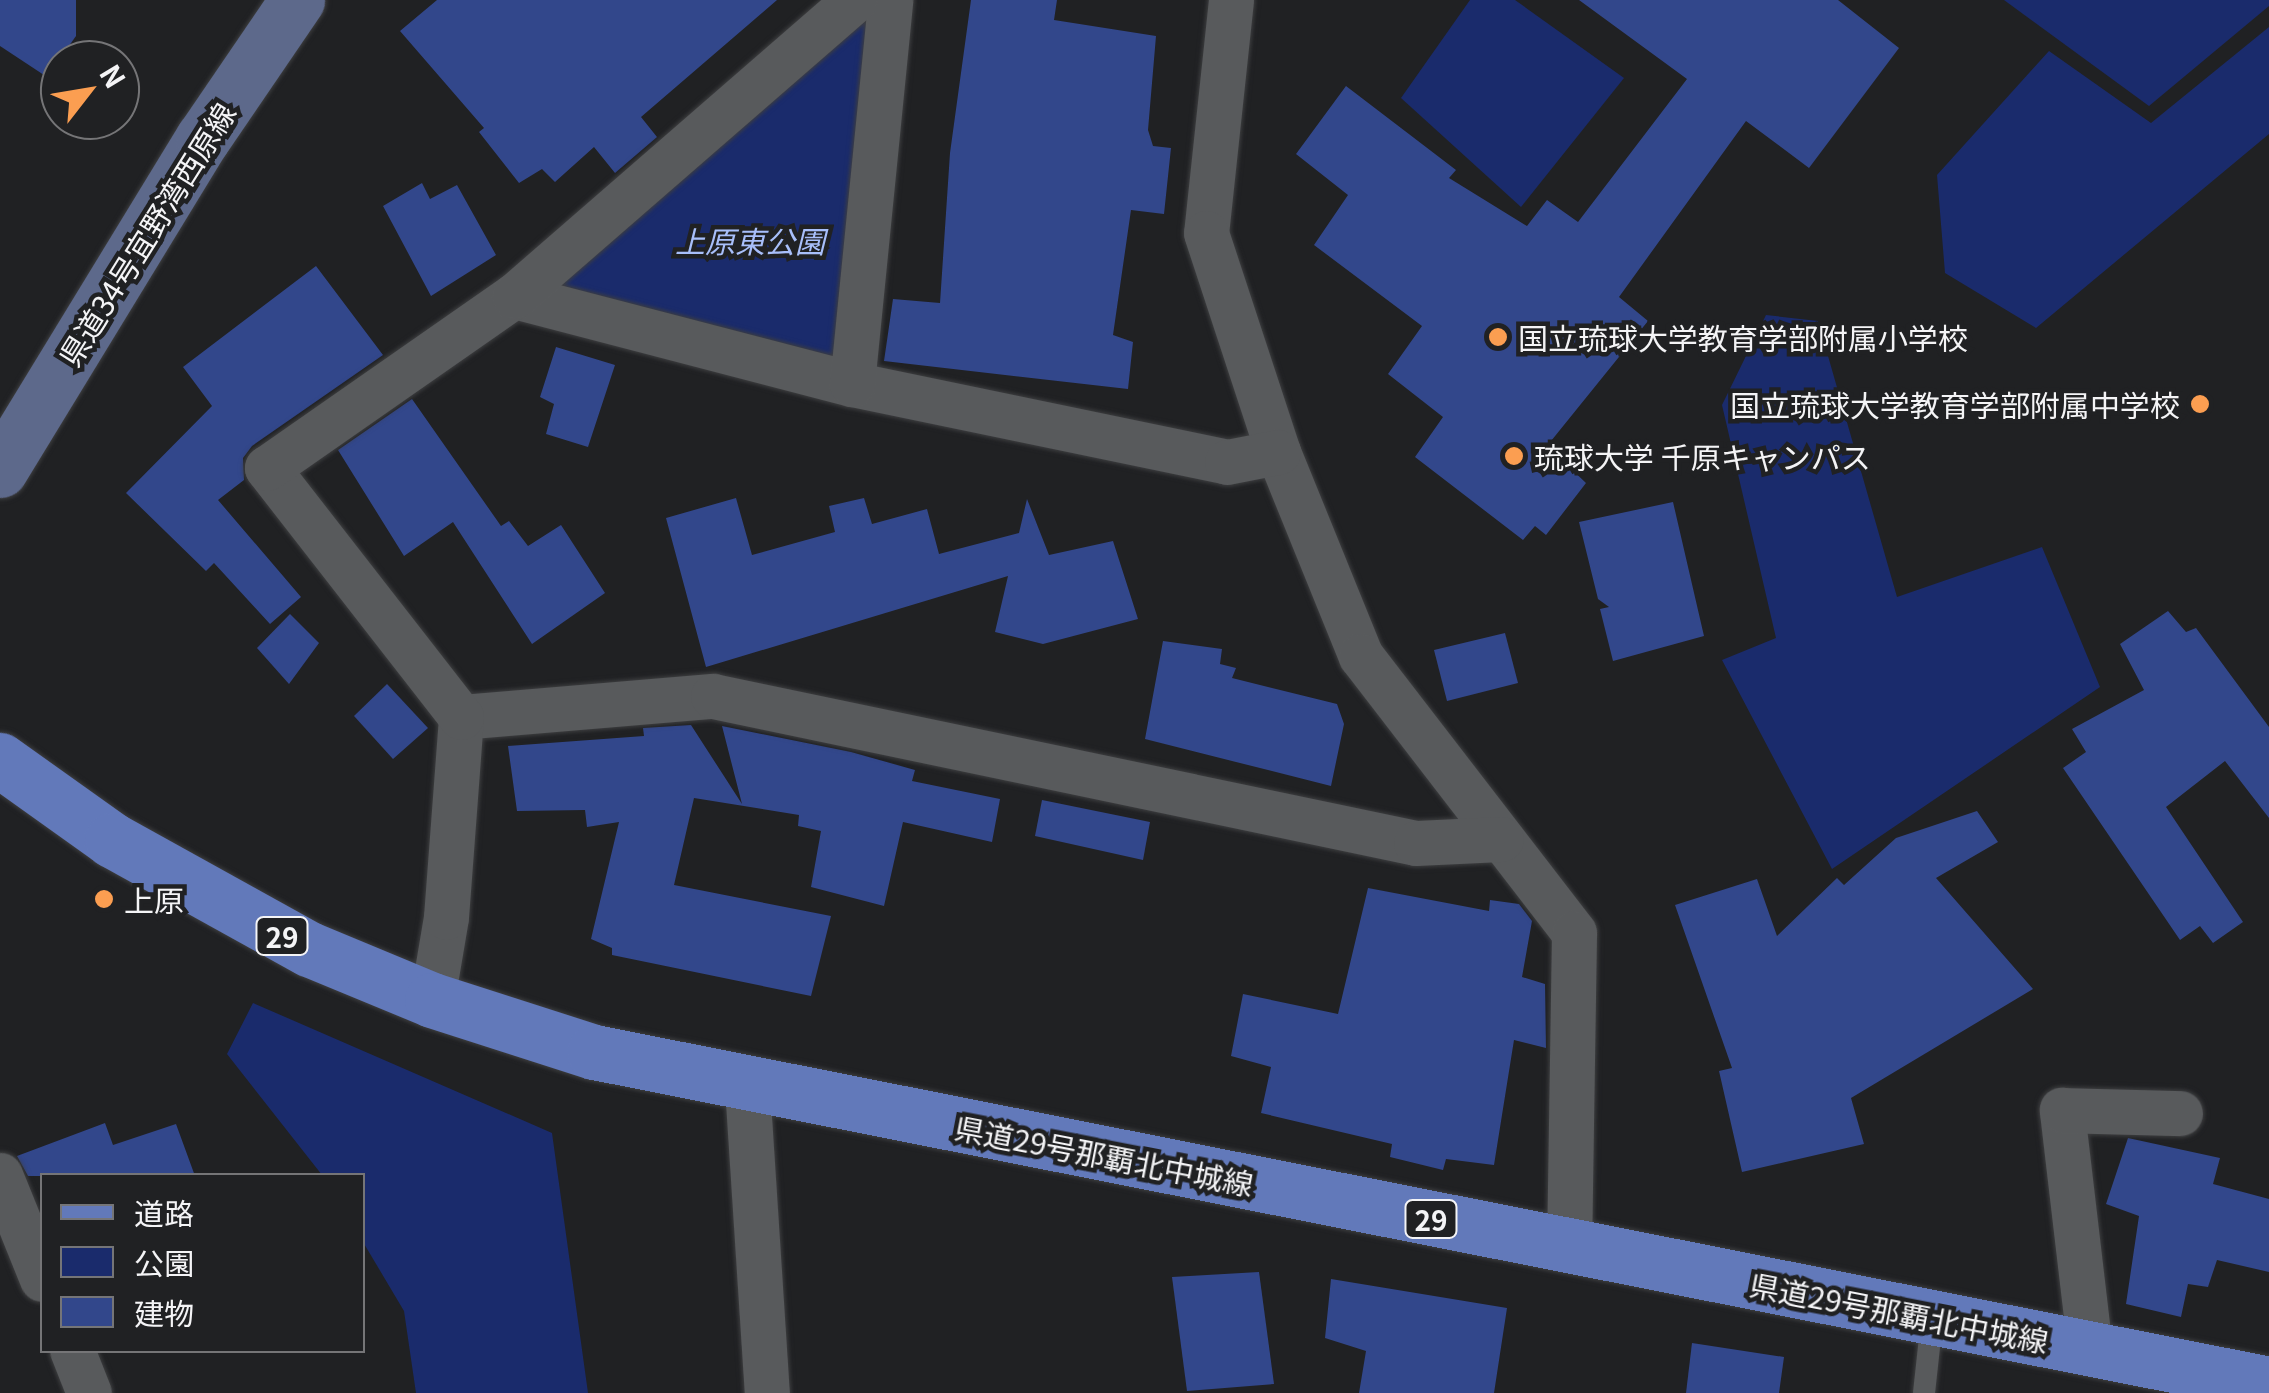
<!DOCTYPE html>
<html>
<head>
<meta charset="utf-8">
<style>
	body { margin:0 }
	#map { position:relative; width:2269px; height:1393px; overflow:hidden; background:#202123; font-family:Georgia,"Noto Sans JP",serif }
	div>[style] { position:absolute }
	.green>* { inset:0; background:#1a2b6c }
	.building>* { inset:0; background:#32478b }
	.roads { filter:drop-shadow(0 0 2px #3d3e40) drop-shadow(0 0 2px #3d3e40) }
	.lane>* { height:22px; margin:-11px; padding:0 11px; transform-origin:11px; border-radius:11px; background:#585a5c }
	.street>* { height:45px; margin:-22.5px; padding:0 22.5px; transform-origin:22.5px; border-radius:22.5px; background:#585a5c }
	.secondary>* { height:55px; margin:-27.5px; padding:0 27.5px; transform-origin:27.5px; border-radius:27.5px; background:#5d698b }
	.primary>* { height:55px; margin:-27.5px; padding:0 27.5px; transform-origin:27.5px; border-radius:27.5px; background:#6279ba }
	.dots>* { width:28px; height:28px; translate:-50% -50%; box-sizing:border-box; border:5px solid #202123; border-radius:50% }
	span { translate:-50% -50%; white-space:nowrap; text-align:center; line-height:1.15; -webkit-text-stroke:9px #202123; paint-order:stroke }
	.shield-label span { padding:2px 8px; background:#202123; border:2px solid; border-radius:8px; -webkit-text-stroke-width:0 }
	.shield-label { font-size:28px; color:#f4f4f6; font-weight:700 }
	.street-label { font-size:30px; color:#f4f4f6 }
	.park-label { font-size:30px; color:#a8bffa; font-style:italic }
	.poi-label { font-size:30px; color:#f4f4f6 }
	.left { translate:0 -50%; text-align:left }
	.right { translate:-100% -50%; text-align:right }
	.legend { position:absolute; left:40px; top:1173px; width:325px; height:180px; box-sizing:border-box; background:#202123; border:2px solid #757577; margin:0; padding:12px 18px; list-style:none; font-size:30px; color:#f4f4f6 }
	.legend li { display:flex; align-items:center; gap:20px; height:50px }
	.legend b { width:50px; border:2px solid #757577 }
	.north { position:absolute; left:40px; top:40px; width:100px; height:100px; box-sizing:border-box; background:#202123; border:2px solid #757577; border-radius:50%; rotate:59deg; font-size:28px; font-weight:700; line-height:40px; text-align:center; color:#f4f4f6 }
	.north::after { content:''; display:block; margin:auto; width:35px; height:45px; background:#fb9e51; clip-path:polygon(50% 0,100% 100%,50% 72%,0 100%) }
</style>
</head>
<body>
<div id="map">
	<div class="green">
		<div style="clip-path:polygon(890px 0,852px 384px,514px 296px)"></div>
		<div style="clip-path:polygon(1470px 0,1515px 0,1624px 78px,1521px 207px,1401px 98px)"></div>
		<div style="clip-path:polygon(2004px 0,2269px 0,2269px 6px,2149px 106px)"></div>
		<div style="clip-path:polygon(2269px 27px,2269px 134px,2036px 328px,1945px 273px,1937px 175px,2049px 51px,2151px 123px)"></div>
		<div style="clip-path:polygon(1766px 315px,1818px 321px,1897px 597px,2042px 547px,2100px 687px,1832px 869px,1722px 660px,1776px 638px,1722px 405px)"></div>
		<div style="clip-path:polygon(253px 1003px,552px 1133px,588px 1393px,416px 1393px,404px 1311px,363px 1242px,362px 1176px,322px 1175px,227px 1054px)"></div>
	</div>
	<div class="building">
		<div style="clip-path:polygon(0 0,76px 0,76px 36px,47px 77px,0 46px)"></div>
		<div style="clip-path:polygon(437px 0,777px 0,641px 117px,657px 137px,615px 173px,594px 147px,555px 182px,542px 169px,519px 183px,479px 132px,484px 128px,400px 31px)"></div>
		<div style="clip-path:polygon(971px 0,1057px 0,1054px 20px,1156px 36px,1148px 130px,1153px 146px,1171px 148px,1164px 214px,1131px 210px,1113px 335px,1133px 342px,1128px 389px,884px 361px,893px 299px,940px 303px,950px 153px)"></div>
		<div style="clip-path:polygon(1579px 0,1838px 0,1899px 48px,1809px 168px,1746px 121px,1619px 297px,1648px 321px,1547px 446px,1586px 483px,1546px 535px,1535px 526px,1523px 540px,1415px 457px,1443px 417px,1388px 374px,1422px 326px,1314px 245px,1348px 195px,1296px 154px,1346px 86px,1456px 170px,1449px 178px,1527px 226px,1547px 200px,1578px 222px,1687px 79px)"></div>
		<div style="clip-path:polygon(422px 183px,430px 199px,457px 185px,496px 255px,431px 296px,383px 206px)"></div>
		<div style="clip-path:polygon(316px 266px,383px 355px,252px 446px,243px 458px,244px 480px,218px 500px,301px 597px,270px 624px,214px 563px,206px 571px,126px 493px,212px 406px,183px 367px)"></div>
		<div style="clip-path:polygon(556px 347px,615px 365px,588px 447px,546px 434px,554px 404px,540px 397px)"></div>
		<div style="clip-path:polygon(412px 399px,501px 526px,509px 521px,528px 546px,561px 525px,605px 593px,532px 644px,453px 522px,404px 556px,338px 450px)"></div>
		<div style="clip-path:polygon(736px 498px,752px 555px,835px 532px,829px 506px,864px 498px,872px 524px,927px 509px,939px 554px,1019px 533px,1027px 499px,1049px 555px,1113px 541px,1138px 619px,1043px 644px,995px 632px,1008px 576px,706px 667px,666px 518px)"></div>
		<div style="clip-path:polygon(1673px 502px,1704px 636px,1613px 661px,1600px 609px,1609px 607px,1598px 599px,1579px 522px)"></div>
		<div style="clip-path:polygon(2168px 611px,2186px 632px,2196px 628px,2269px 727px,2269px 818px,2225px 761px,2166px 807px,2243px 922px,2213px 943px,2200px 926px,2180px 940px,2063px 768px,2086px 752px,2072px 729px,2144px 690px,2120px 644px)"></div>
		<div style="clip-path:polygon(290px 614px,319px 643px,289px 684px,257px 648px)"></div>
		<div style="clip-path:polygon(1505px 633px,1518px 683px,1447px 701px,1434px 650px)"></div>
		<div style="clip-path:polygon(1163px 641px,1222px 649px,1220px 664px,1236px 668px,1232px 678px,1337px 704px,1344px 724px,1331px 786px,1145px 739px)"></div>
		<div style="clip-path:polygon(387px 684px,428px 728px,393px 759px,354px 716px)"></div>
		<div style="clip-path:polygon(691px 725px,742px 804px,722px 726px,851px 752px,915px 770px,912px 781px,1000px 799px,992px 842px,903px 822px,884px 906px,811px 887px,821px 831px,798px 826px,799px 815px,694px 798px,674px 885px,831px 916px,811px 996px,612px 955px,612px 948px,591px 939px,619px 822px,587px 827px,585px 810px,517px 811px,508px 746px,644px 736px,643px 728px)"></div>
		<div style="clip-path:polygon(1042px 800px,1150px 822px,1143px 860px,1035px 836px)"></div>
		<div style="clip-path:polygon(1977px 811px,1998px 842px,1936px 878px,2033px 989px,1851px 1098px,1864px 1144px,1742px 1172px,1719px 1071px,1732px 1068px,1675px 905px,1757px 879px,1777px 936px,1837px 878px,1844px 885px,1896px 838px)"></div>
		<div style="clip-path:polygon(1368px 888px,1489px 911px,1490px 900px,1519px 904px,1532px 921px,1522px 977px,1545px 984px,1546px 1048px,1514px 1040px,1494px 1165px,1446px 1159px,1443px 1170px,1390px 1157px,1392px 1144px,1261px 1113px,1271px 1067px,1231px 1056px,1243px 994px,1338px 1014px)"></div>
		<div style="clip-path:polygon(105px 1123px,113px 1145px,176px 1124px,195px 1176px,28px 1176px,17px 1156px)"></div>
		<div style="clip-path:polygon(2128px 1138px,2220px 1158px,2213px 1184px,2269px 1199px,2269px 1272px,2217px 1260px,2208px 1287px,2188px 1284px,2181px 1317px,2126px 1304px,2139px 1216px,2106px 1204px)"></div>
		<div style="clip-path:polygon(1259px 1272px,1274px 1384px,1187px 1391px,1172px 1277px)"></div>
		<div style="clip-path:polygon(1331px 1279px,1507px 1308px,1494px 1393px,1359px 1393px,1366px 1351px,1325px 1338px)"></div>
		<div style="clip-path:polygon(1692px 1343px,1784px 1357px,1779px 1393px,1686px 1393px)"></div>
	</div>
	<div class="roads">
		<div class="lane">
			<div style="left:1924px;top:1393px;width:74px;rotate:-83.8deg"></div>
		</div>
		<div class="street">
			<div style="left:1231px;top:0;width:234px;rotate:96.1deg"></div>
			<div style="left:1206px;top:233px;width:231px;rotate:71.8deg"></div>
			<div style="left:1278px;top:452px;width:220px;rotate:67.9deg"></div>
			<div style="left:1361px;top:656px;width:349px;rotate:52.4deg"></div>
			<div style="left:1574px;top:933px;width:315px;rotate:90.9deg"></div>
			<div style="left:514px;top:296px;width:349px;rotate:14.6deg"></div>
			<div style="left:852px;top:384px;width:383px;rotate:11.7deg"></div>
			<div style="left:1227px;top:462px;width:52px;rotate:-11.1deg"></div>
			<div style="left:852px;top:384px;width:386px;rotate:-84.3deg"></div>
			<div style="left:461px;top:717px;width:253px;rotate:-4.8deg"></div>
			<div style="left:713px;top:696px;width:718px;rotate:11.81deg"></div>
			<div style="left:1416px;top:843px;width:85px;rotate:-2.7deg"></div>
			<div style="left:432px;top:1000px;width:84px;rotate:-80.4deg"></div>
			<div style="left:446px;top:917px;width:201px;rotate:-85.7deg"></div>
			<div style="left:461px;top:717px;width:316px;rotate:-127.9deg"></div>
			<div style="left:267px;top:468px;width:301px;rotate:-34.9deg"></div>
			<div style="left:514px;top:296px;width:451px;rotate:-41deg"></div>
			<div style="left:747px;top:1086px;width:308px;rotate:86.3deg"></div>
			<div style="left:0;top:1175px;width:112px;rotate:68deg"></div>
			<div style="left:72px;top:1350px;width:46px;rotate:68.4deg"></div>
			<div style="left:2090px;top:1350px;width:242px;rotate:-96.7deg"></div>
			<div style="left:2062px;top:1110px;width:118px;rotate:1.5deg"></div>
		</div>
		<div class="secondary">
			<div style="left:0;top:470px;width:389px;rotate:-58.6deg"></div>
			<div style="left:203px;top:138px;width:167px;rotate:-55.7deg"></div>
		</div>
		<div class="primary">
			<div style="left:0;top:760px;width:138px;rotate:35.5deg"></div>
			<div style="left:112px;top:840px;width:225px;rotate:29deg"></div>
			<div style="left:309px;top:949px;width:133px;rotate:22.5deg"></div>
			<div style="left:432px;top:1000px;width:170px;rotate:17.8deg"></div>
			<div style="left:594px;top:1052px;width:1708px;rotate:11.21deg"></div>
		</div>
	</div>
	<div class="dots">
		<div style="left:1498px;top:337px;background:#fb9e51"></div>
		<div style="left:2200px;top:404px;background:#fb9e51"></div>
		<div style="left:1514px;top:456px;background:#fb9e51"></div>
		<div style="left:104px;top:899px;background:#fb9e51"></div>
	</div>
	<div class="shield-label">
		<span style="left:282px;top:936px">29</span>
		<span style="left:1431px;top:1219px">29</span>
	</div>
	<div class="street-label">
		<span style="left:146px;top:234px;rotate:-58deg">県道34号宜野湾西原線</span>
		<span style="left:1104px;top:1155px;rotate:11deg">県道29号那覇北中城線</span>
		<span style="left:1899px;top:1312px;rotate:11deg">県道29号那覇北中城線</span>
	</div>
	<div class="park-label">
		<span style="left:750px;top:240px">上原東公園</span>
	</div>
	<div class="poi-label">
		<span class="left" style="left:1518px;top:337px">国立琉球大学教育学部附属小学校</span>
		<span class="right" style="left:2180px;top:404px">国立琉球大学教育学部附属中学校</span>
		<span class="left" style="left:1534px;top:456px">琉球大学 千原キャンパス</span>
		<span class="left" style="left:124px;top:899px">上原</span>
	</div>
	<ul class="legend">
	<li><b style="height:12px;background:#6279ba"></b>道路</li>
	<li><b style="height:28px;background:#1a2b6c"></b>公園</li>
	<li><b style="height:28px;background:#32478b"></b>建物</li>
	</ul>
	<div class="north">N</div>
</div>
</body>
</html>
